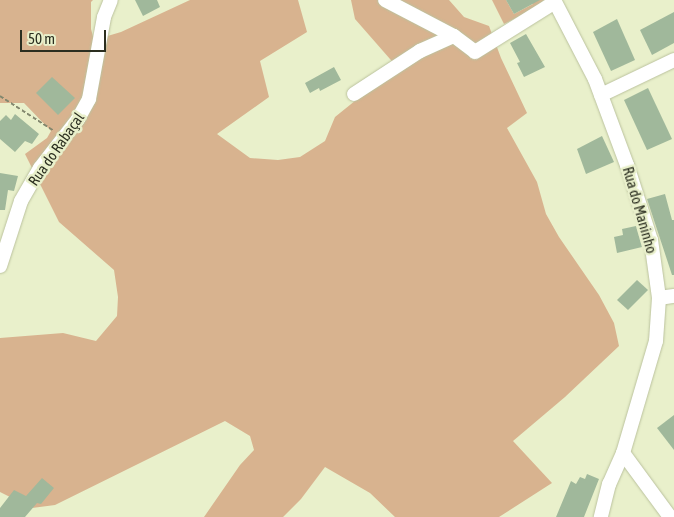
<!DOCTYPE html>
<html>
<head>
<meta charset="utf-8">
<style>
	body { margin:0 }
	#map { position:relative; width:674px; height:517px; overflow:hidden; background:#e9f0cb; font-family:"Asap Condensed",sans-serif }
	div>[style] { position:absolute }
	.green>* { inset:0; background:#d8b38f }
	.building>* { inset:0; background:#a0b89b }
	.path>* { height:2px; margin-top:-1px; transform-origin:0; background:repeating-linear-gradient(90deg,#82876e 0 4px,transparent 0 6.5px) }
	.roads { filter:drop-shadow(0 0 1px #bbc29e) drop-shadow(0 0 1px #bbc29e) }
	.street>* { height:14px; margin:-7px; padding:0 7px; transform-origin:7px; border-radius:7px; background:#fff }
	span { translate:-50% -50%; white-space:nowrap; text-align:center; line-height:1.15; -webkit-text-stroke:5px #e9f0cb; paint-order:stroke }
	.street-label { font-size:15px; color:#2b2e20 }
	.scale { position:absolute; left:20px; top:30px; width:86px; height:22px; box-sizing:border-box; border:2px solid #2b2e20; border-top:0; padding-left:6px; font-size:15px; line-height:18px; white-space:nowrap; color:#2b2e20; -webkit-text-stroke:4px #e9f0cb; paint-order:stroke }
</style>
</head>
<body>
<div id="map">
	<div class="green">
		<div style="clip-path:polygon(0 0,93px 0,91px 2px,91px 29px,94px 40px,121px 32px,190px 0,298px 0,307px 32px,260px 61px,269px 97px,217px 134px,250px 158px,278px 160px,300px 157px,325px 141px,335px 117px,397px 67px,355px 19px,351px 0,449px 0,464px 17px,489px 26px,501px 58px,527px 113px,507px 128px,537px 182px,546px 214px,559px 237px,599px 295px,614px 323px,619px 346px,565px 397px,513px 441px,552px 483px,499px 517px,395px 517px,370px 493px,325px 467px,301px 499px,283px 517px,204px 517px,240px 465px,254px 450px,250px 436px,225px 421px,55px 505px,32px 508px,0 492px,0 338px,63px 333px,96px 341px,117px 316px,118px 297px,114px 270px,59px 222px,25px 154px,47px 138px,51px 131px,24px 103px,0 103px)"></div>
		<div style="clip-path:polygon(492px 0,506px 0,514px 14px,533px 4px,531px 0,544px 0,533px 9px,504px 24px)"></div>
	</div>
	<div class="building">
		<div style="clip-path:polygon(135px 0,157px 0,160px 7px,143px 16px)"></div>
		<div style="clip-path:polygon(506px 0,540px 0,514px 14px)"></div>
		<div style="clip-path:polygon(674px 12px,674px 43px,652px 55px,640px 30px)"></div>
		<div style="clip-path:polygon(617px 19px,635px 60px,611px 71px,593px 32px)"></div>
		<div style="clip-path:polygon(526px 34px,545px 67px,524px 77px,517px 63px,520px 62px,510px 43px)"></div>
		<div style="clip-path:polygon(334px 67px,341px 80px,320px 91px,319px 88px,310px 93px,305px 83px)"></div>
		<div style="clip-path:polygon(52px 77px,75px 98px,58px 115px,36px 93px)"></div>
		<div style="clip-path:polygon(648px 88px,672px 139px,647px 150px,624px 100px)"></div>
		<div style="clip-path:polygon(15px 114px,39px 134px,32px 144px,25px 141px,15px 152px,0 139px,0 121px,6px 115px,11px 120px)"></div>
		<div style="clip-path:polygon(602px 136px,614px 162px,586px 174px,577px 149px)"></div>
		<div style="clip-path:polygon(0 173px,18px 176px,14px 191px,8px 190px,5px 210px,0 210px)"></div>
		<div style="clip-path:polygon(665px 194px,672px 220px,674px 220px,674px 275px,672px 275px,647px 199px)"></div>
		<div style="clip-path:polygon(636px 226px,642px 247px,617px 253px,614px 237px,623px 235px,622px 229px)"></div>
		<div style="clip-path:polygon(637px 280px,648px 290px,628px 310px,617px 300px)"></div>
		<div style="clip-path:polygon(674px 415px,674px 450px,657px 428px)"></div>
		<div style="clip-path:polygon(587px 474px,599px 479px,584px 517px,556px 517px,571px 481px,576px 484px,580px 477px,585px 479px)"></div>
		<div style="clip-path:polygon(42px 478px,54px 488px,41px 504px,37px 503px,25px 517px,0 517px,0 508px,14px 490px,26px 496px)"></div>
	</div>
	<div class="path">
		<div style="left:0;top:96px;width:64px;rotate:32.9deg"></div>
	</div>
	<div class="roads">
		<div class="street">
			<div style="left:385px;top:0;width:78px;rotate:27.6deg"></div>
			<div style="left:554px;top:0;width:89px;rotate:62.6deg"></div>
			<div style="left:595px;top:79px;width:92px;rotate:69.6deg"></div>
			<div style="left:627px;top:165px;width:79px;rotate:72.3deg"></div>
			<div style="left:651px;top:240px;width:59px;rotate:82.1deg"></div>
			<div style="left:659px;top:298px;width:43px;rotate:94deg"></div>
			<div style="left:656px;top:341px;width:117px;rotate:106.4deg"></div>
			<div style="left:623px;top:453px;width:34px;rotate:114deg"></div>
			<div style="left:609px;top:484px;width:34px;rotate:104deg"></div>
			<div style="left:354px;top:94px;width:79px;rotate:-33.1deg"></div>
			<div style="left:420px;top:51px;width:37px;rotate:-24deg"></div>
			<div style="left:454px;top:36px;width:26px;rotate:37deg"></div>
			<div style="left:475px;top:52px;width:94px;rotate:-32deg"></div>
			<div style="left:601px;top:95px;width:81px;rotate:-25.6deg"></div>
			<div style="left:0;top:266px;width:68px;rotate:-72.1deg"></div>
			<div style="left:21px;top:201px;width:38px;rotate:-60deg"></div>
			<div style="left:40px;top:168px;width:62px;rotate:-52.2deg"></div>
			<div style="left:78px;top:119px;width:23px;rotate:-61deg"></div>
			<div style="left:89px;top:99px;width:83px;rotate:-79.6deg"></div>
			<div style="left:104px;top:17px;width:18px;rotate:-68deg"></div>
			<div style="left:659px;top:298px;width:15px;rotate:-8deg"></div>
			<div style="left:623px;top:453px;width:79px;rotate:53.7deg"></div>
		</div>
	</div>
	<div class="street-label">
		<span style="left:56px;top:149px;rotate:-55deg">Rua do Rabaçal</span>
		<span style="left:640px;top:210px;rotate:74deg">Rua do Maninho</span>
	</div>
	<div class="scale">50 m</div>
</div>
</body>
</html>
